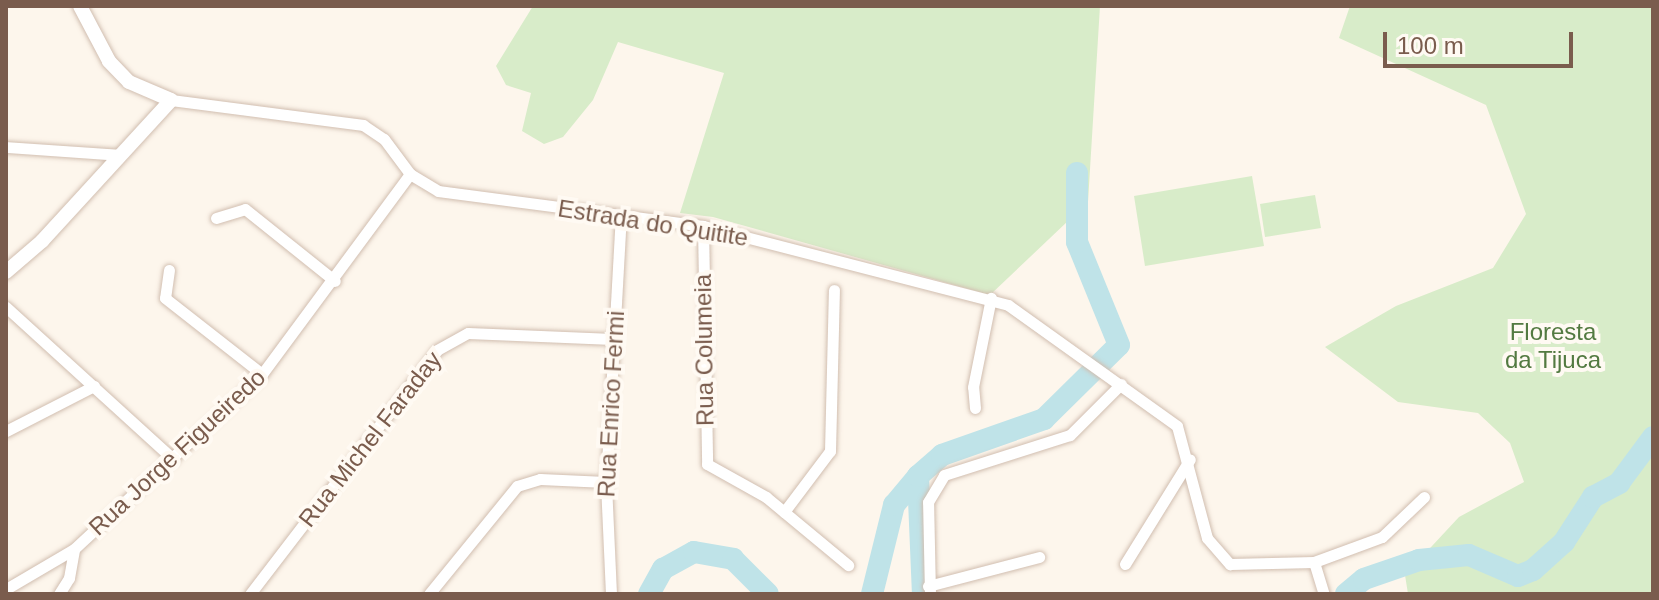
<!DOCTYPE html>
<html>
<head>
<meta charset="utf-8">
<style>
	body { margin:0 }
	#map { position:relative; width:1659px; height:600px; overflow:hidden; background:#fdf6ec; font-family:Arial,sans-serif }
	div>[style] { position:absolute }
	.green>* { inset:0; background:#d8ecc9 }
	.river>* { height:22px; margin:-11px; padding:0 11px; transform-origin:11px; border-radius:11px; background:#bfe3e8 }
	.roads { filter:drop-shadow(0 0 2px #d1beb0) drop-shadow(0 0 2px #d1beb0) }
	.minor>* { height:11px; margin:-5.5px; padding:0 5.5px; transform-origin:5.5px; border-radius:5.5px; background:#fff }
	.tertiary>* { height:14px; margin:-7px; padding:0 7px; transform-origin:7px; border-radius:7px; background:#fff }
	span { translate:-50% -50%; white-space:nowrap; text-align:center; line-height:1.15; -webkit-text-stroke:8px #fffaf3; paint-order:stroke }
	.street-label { font-size:24px; color:#7a5c4d }
	.park-label { font-size:24px; color:#537a41 }
	.frame { position:absolute; inset:0; border:8px solid #7a5c4d; pointer-events:none }
	.scale { position:absolute; left:1383px; top:32px; width:190px; height:36px; box-sizing:border-box; border:4px solid #7a5c4d; border-top:0; padding-left:10px; font-size:24px; line-height:28px; white-space:nowrap; color:#7a5c4d; -webkit-text-stroke:6px #fffaf3; paint-order:stroke }
</style>
</head>
<body>
<div id="map">
	<div class="green">
		<div style="clip-path:polygon(533px 6px,1100px 6px,1088px 202px,990px 295px,713px 217px,680px 213px,724px 73px,618px 42px,593px 100px,563px 137px,544px 144px,522px 131px,531px 93px,506px 85px,496px 66px)"></div>
		<div style="clip-path:polygon(1350px 6px,1653px 6px,1653px 594px,1408px 594px,1405px 575px,1459px 517px,1524px 482px,1510px 443px,1478px 413px,1398px 402px,1325px 347px,1396px 306px,1493px 268px,1526px 214px,1486px 105px,1339px 38px)"></div>
		<div style="clip-path:polygon(1252px 176px,1264px 246px,1145px 266px,1134px 196px)"></div>
		<div style="clip-path:polygon(1315px 195px,1321px 228px,1265px 237px,1260px 204px)"></div>
	</div>
	<div class="river">
		<div style="left:918px;top:476px;width:118px;rotate:87.6deg"></div>
		<div style="left:649px;top:594px;width:29px;rotate:-61deg"></div>
		<div style="left:663px;top:569px;width:35px;rotate:-29deg"></div>
		<div style="left:694px;top:552px;width:40px;rotate:10deg"></div>
		<div style="left:733px;top:559px;width:49px;rotate:45deg"></div>
		<div style="left:872px;top:594px;width:92px;rotate:-76.1deg"></div>
		<div style="left:894px;top:505px;width:38px;rotate:-50deg"></div>
		<div style="left:918px;top:476px;width:32px;rotate:-41deg"></div>
		<div style="left:942px;top:455px;width:108px;rotate:-19.4deg"></div>
		<div style="left:1044px;top:419px;width:105px;rotate:-44.6deg"></div>
		<div style="left:1119px;top:345px;width:111px;rotate:-112.2deg"></div>
		<div style="left:1077px;top:242px;width:69px;rotate:-90deg"></div>
		<div style="left:1346px;top:594px;width:23px;rotate:-40deg"></div>
		<div style="left:1364px;top:579px;width:58px;rotate:-19.1deg"></div>
		<div style="left:1419px;top:560px;width:50px;rotate:-5.7deg"></div>
		<div style="left:1469px;top:555px;width:53px;rotate:23.2deg"></div>
		<div style="left:1518px;top:576px;width:16px;rotate:-22deg"></div>
		<div style="left:1533px;top:570px;width:42px;rotate:-42.1deg"></div>
		<div style="left:1564px;top:542px;width:54px;rotate:-57.2deg"></div>
		<div style="left:1593px;top:497px;width:30px;rotate:-28deg"></div>
		<div style="left:1619px;top:483px;width:57px;rotate:-53.5deg"></div>
	</div>
	<div class="roads">
		<div class="minor">
			<div style="left:171px;top:100px;width:194px;rotate:7.4deg"></div>
			<div style="left:363px;top:125px;width:25px;rotate:34deg"></div>
			<div style="left:384px;top:139px;width:44px;rotate:53.4deg"></div>
			<div style="left:410px;top:174px;width:33px;rotate:31deg"></div>
			<div style="left:438px;top:191px;width:267px;rotate:7.5deg"></div>
			<div style="left:703px;top:226px;width:315px;rotate:14.5deg"></div>
			<div style="left:1008px;top:305px;width:208px;rotate:35.6deg"></div>
			<div style="left:1177px;top:426px;width:116px;rotate:75deg"></div>
			<div style="left:1207px;top:538px;width:35px;rotate:49deg"></div>
			<div style="left:1230px;top:564px;width:84px;rotate:-1.4deg"></div>
			<div style="left:1314px;top:562px;width:72px;rotate:-20.2deg"></div>
			<div style="left:1382px;top:537px;width:58px;rotate:-43.6deg"></div>
			<div style="left:6px;top:147px;width:114px;rotate:4deg"></div>
			<div style="left:216px;top:218px;width:30px;rotate:-17deg"></div>
			<div style="left:245px;top:209px;width:115px;rotate:38.7deg"></div>
			<div style="left:703px;top:226px;width:238px;rotate:89deg"></div>
			<div style="left:707px;top:464px;width:68px;rotate:29.2deg"></div>
			<div style="left:766px;top:497px;width:107px;rotate:39.7deg"></div>
			<div style="left:169px;top:270px;width:28px;rotate:98deg"></div>
			<div style="left:165px;top:298px;width:123px;rotate:38.1deg"></div>
			<div style="left:6px;top:307px;width:226px;rotate:42.3deg"></div>
			<div style="left:975px;top:408px;width:21px;rotate:-95deg"></div>
			<div style="left:973px;top:387px;width:91px;rotate:-78.6deg"></div>
			<div style="left:6px;top:431px;width:99px;rotate:-27.1deg"></div>
			<div style="left:784px;top:512px;width:76px;rotate:-53deg"></div>
			<div style="left:830px;top:451px;width:161px;rotate:-88.6deg"></div>
			<div style="left:1314px;top:562px;width:34px;rotate:73deg"></div>
			<div style="left:1125px;top:564px;width:123px;rotate:-58.2deg"></div>
			<div style="left:928px;top:586px;width:115px;rotate:-14.6deg"></div>
			<div style="left:6px;top:589px;width:79px;rotate:-30.5deg"></div>
			<div style="left:74px;top:549px;width:257px;rotate:-42.9deg"></div>
			<div style="left:262px;top:374px;width:249px;rotate:-53.5deg"></div>
			<div style="left:59px;top:594px;width:19px;rotate:-58deg"></div>
			<div style="left:69px;top:578px;width:29px;rotate:-80deg"></div>
			<div style="left:250px;top:594px;width:307px;rotate:-52.5deg"></div>
			<div style="left:437px;top:350px;width:35px;rotate:-29deg"></div>
			<div style="left:468px;top:333px;width:145px;rotate:2.4deg"></div>
			<div style="left:429px;top:594px;width:139px;rotate:-50.8deg"></div>
			<div style="left:517px;top:486px;width:24px;rotate:-17deg"></div>
			<div style="left:540px;top:479px;width:66px;rotate:2.6deg"></div>
			<div style="left:611px;top:594px;width:112px;rotate:-92.6deg"></div>
			<div style="left:606px;top:482px;width:267px;rotate:-86.8deg"></div>
			<div style="left:930px;top:594px;width:92px;rotate:-91.2deg"></div>
			<div style="left:928px;top:502px;width:31px;rotate:-59deg"></div>
			<div style="left:944px;top:475px;width:132px;rotate:-17.6deg"></div>
			<div style="left:1070px;top:435px;width:72px;rotate:-45deg"></div>
		</div>
		<div class="tertiary">
			<div style="left:6px;top:272px;width:48px;rotate:-40.7deg"></div>
			<div style="left:42px;top:241px;width:191px;rotate:-47.5deg"></div>
			<div style="left:171px;top:100px;width:46px;rotate:-156.8deg"></div>
			<div style="left:129px;top:82px;width:29px;rotate:-134deg"></div>
			<div style="left:109px;top:61px;width:62px;rotate:-117.8deg"></div>
		</div>
	</div>
	<div class="street-label">
		<span style="left:653px;top:223px;rotate:9deg">Estrada do Quitite</span>
		<span style="left:704px;top:350px;rotate:-91deg">Rua Columeia</span>
		<span style="left:611px;top:404px;rotate:-87deg">Rua Enrico Fermi</span>
		<span style="left:370px;top:439px;rotate:-52deg">Rua Michel Faraday</span>
		<span style="left:177px;top:452px;rotate:-43deg">Rua Jorge Figueiredo</span>
	</div>
	<div class="park-label">
		<span style="left:1553px;top:346px">Floresta<br>da Tijuca</span>
	</div>
	<div class="frame"></div>
	<div class="scale">100 m</div>
</div>
</body>
</html>
